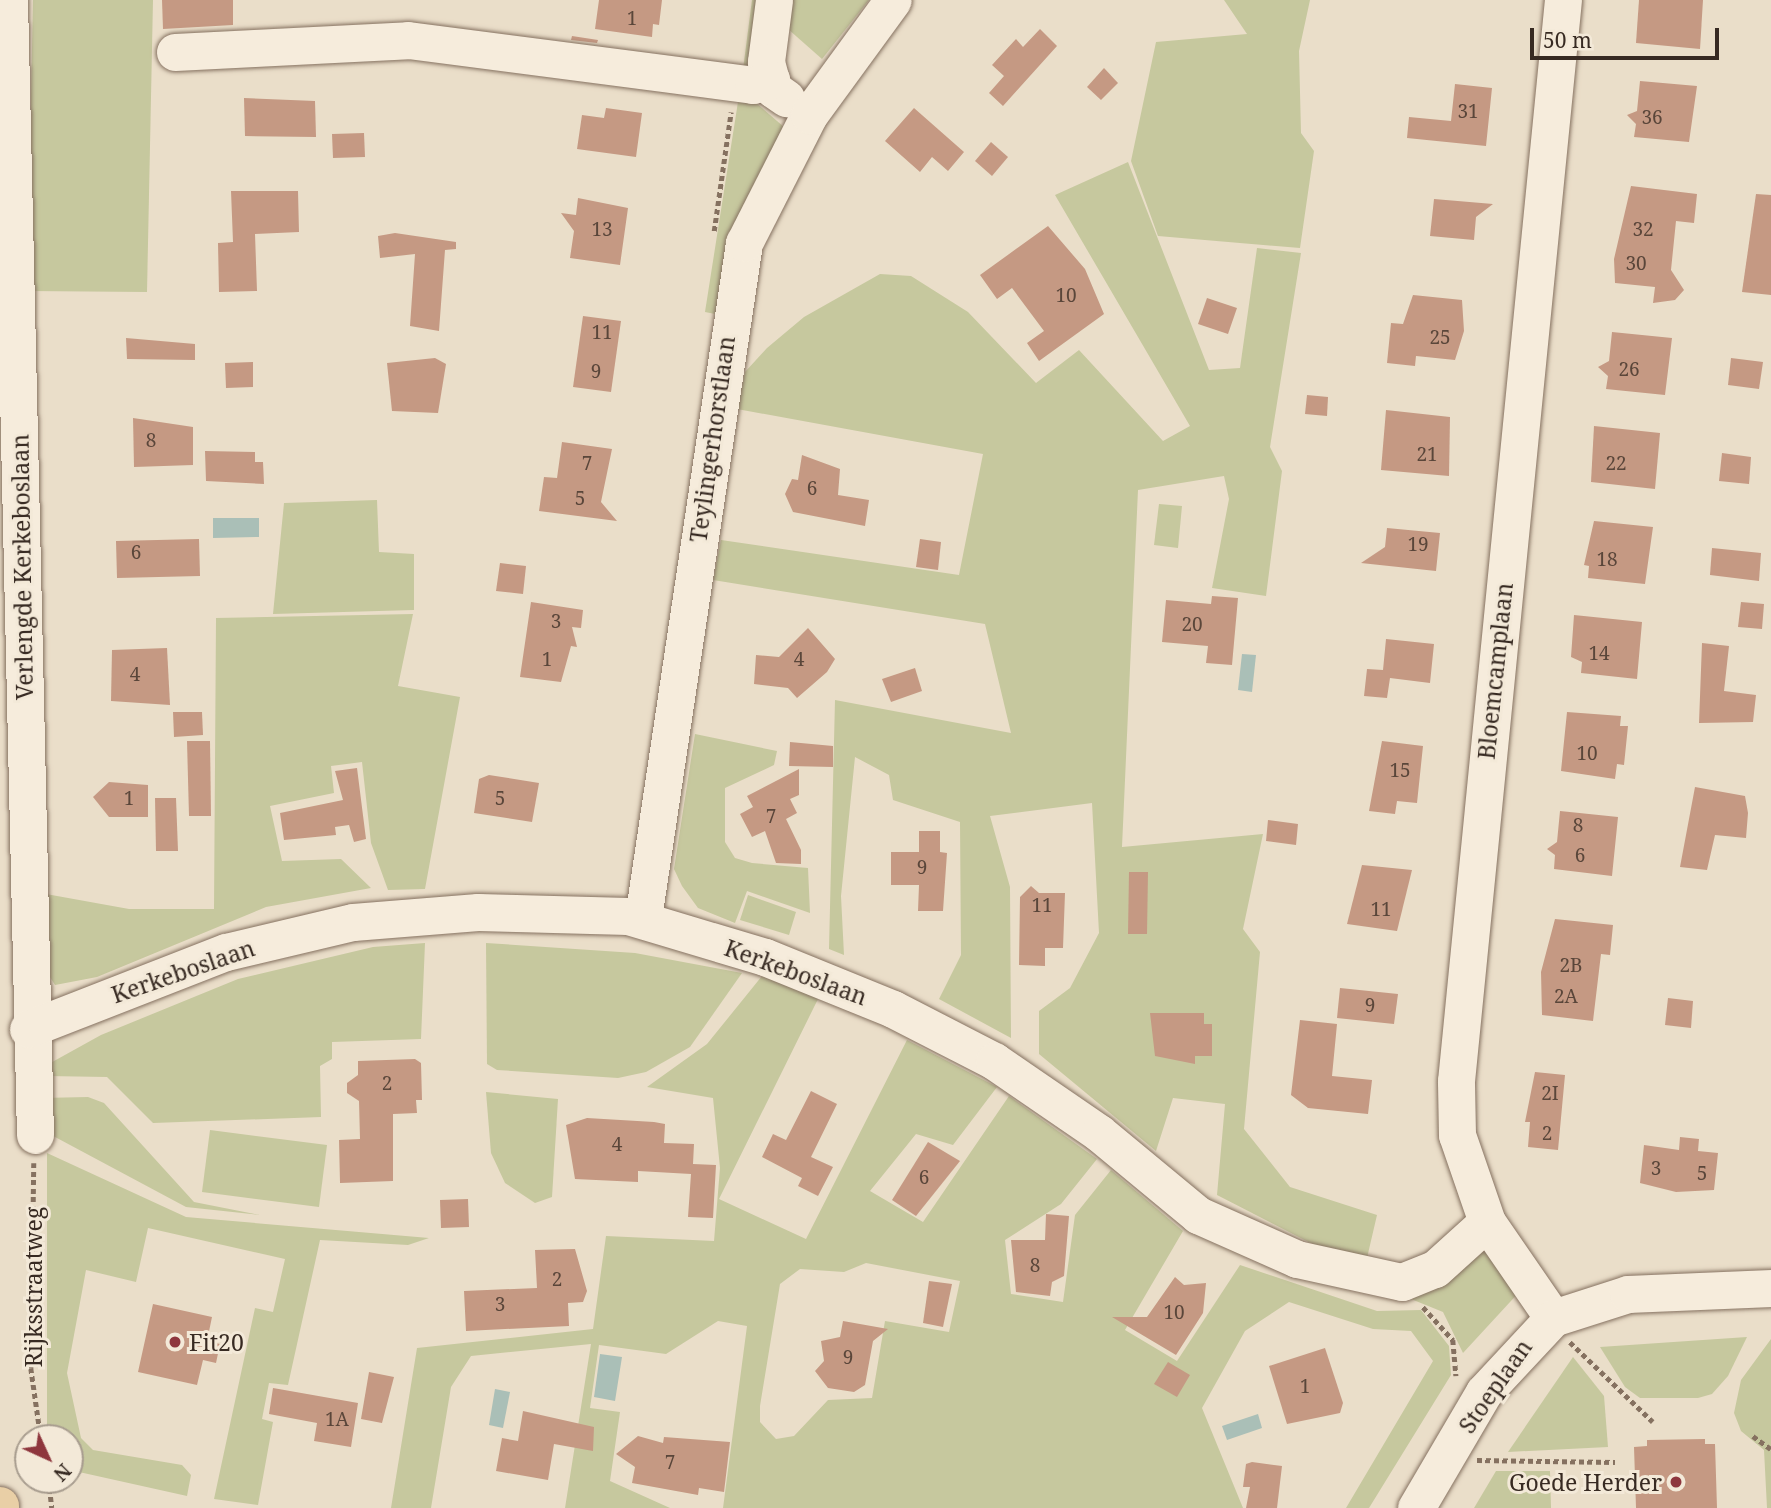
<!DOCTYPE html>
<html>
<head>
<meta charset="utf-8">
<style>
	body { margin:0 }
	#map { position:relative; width:1771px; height:1508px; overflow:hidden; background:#eadec9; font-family:"Noto Serif",serif }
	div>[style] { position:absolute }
	.green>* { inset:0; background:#c6c89e }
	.water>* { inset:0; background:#aabfb7 }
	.building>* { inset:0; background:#c59983 }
	.path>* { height:4.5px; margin-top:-2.25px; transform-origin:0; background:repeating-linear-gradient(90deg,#857160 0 5px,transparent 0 8.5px) }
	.roads { filter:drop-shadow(0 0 2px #857160) drop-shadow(0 0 2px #857160) }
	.minor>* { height:37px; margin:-18.5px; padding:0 18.5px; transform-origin:18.5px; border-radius:18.5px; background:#f6ecdc }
	.major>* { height:38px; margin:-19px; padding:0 19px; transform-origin:19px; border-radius:19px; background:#e9cfa6 }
	.dots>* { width:19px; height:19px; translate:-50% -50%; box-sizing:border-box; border:4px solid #f3e9d8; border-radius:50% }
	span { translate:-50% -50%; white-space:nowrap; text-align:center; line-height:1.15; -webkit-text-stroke:6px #f3e9d8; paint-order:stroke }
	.number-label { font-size:19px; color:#5a463a }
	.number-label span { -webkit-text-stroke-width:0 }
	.street-label { font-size:23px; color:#372a22 }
	.poi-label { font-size:23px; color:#372a22 }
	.left { translate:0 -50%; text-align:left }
	.right { translate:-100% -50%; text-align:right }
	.north { position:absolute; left:14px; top:1424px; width:70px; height:70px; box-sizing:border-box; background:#f3e9d8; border:2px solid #a89d8f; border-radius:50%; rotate:135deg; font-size:19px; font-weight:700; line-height:28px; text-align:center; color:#372a22 }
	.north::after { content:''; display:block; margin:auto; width:24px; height:32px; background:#8e363d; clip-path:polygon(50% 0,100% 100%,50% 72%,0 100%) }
	.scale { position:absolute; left:1530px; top:28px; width:189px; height:32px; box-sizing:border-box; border:4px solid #372a22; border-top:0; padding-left:9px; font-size:21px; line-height:24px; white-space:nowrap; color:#372a22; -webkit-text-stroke:5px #f3e9d8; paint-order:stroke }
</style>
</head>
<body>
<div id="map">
	<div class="green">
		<div style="clip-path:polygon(33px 0,153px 0,147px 292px,27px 291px)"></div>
		<div style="clip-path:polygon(752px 0,764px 0,754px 79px,742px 77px)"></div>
		<div style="clip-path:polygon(793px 0,869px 0,822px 59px,788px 29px)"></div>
		<div style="clip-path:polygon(1224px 0,1310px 0,1299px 51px,1301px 133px,1314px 151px,1300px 248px,1158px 236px,1131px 161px,1156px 42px,1247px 34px)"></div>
		<div style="clip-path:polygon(740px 89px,784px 127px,715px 314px,705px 312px)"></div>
		<div style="clip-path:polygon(1128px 162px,1209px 370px,1240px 368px,1257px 248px,1301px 253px,1270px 447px,1282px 471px,1266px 596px,1212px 588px,1229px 499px,1224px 476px,1138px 490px,1122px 847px,1263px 834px,1243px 929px,1260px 952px,1244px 1129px,1290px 1187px,1377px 1215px,1367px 1258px,1328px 1252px,1217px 1195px,1225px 1104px,1173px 1098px,1156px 1151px,1039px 1054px,1039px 1011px,1070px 988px,1099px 933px,1092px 803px,990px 816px,1010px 887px,1011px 1038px,939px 999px,961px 955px,960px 822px,893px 800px,889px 775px,855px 757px,841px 896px,844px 955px,829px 949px,835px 700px,1011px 733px,985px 624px,713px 580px,721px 540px,959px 575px,983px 454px,737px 409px,745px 372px,767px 348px,804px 317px,880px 274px,911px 276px,968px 312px,1036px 383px,1079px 350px,1163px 441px,1190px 426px,1055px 195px)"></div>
		<div style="clip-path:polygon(377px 500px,379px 552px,414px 554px,414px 610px,273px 614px,284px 503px)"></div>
		<div style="clip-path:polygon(1159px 504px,1182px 506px,1178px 548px,1154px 545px)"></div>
		<div style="clip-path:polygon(413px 614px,398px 686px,460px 697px,425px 889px,388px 890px,371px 843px,362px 762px,331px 766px,334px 793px,270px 806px,282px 861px,341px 859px,371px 888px,266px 907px,97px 977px,55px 985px,48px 974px,46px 894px,129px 909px,214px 909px,216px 618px)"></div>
		<div style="clip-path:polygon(695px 734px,777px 751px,774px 765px,725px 788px,725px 842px,735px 858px,752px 863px,808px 868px,810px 913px,747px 891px,735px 923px,698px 908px,682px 886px,674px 869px)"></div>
		<div style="clip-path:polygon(748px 895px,796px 912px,789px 935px,740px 920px)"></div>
		<div style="clip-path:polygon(425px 943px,421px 1039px,332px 1042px,332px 1059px,320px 1066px,321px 1117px,153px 1123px,107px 1077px,46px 1076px,45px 1066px,101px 1035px,238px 979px,373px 947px)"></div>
		<div style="clip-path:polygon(486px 943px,635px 953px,742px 973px,690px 1047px,646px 1072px,618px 1078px,497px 1070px,487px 1064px)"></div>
		<div style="clip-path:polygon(evenodd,762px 976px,819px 997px,719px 1199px,806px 1239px,907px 1040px,997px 1087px,953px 1145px,916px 1134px,870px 1191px,923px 1222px,1009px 1096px,1097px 1159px,1061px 1204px,1005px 1240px,1011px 1294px,1063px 1302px,1075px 1215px,1111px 1170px,1183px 1231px,1125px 1330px,1177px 1361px,1240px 1265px,1377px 1311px,1421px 1310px,1449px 1346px,1451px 1375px,1369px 1508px,1346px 1508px,1433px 1361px,1411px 1331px,1373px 1329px,1289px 1302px,1245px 1331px,1202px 1408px,1243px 1508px,723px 1508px,747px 1326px,718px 1321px,666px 1354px,599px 1345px,590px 1408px,620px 1412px,610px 1481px,670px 1508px,565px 1508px,591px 1344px,471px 1356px,451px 1387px,431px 1508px,391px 1508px,417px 1348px,593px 1329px,606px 1236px,714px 1241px,720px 1168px,713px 1098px,647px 1087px,707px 1044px,762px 976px,866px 1263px,960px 1281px,949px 1332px,885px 1321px,872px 1398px,828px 1400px,794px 1436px,776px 1439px,760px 1422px,760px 1406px,780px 1284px,800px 1269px,844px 1272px,866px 1263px)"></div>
		<div style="clip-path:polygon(486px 1092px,558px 1099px,552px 1197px,535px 1203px,505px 1183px,491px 1153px)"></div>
		<div style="clip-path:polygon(88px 1097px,104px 1103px,194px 1202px,260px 1215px,186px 1207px,42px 1130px,41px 1098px)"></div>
		<div style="clip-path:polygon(210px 1130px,327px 1145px,319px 1207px,202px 1192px)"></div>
		<div style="clip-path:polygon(47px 1153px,186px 1217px,429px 1238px,408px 1245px,320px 1240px,288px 1385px,269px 1383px,262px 1419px,273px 1422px,258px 1505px,214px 1499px,255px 1308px,273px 1312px,285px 1259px,148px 1228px,136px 1282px,86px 1270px,67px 1373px,81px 1438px,93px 1450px,182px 1465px,191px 1475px,187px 1496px,70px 1470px,70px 1438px,50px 1438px,47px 1432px)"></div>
		<div style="clip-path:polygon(1492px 1250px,1522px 1289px,1463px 1353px,1443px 1312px,1411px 1299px,1433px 1289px,1475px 1251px)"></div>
		<div style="clip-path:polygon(1747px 1337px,1728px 1376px,1712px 1394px,1698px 1398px,1640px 1398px,1625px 1387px,1600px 1347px)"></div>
		<div style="clip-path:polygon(1771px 1339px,1771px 1508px,1767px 1508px,1764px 1450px,1741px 1431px,1734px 1413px,1741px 1380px)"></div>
		<div style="clip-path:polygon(1573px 1357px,1604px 1396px,1608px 1447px,1508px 1452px)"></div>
		<div style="clip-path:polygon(1496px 1471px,1550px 1471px,1551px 1508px,1474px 1508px)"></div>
	</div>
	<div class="water">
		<div style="clip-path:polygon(213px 518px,259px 518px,259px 537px,213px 538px)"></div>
		<div style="clip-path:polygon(1242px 654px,1256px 655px,1252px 692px,1238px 690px)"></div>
		<div style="clip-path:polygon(600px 1354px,622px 1357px,615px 1401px,594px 1397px)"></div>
		<div style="clip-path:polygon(495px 1389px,510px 1392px,503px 1428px,489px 1425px)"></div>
		<div style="clip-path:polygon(1258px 1414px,1262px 1428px,1227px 1440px,1222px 1426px)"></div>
	</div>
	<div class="building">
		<div style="clip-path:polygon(162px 0,233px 0,233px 25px,163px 29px)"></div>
		<div style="clip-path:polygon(599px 0,662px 0,659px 25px,653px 24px,652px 37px,595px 29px)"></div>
		<div style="clip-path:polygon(1639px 0,1703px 0,1700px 49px,1636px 43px)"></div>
		<div style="clip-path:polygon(1040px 29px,1057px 46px,1003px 106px,989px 93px,1004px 76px,992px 65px,1016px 39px,1023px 47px)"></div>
		<div style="clip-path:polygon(572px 36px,598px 40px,597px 43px,571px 40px)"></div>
		<div style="clip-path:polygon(1104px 68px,1118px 83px,1101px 100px,1087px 87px)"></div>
		<div style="clip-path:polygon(1640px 81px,1697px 86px,1689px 142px,1634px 137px,1636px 124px,1627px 115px,1637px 111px)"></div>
		<div style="clip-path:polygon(1455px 84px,1492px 88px,1486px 146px,1407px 138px,1409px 117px,1451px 121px)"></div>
		<div style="clip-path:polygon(244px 98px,315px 101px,316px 137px,245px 136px)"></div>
		<div style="clip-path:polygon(606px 108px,642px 113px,636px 157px,577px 149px,582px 115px,604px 118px)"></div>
		<div style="clip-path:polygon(914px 108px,964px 152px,948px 171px,932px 157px,920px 172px,885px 141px)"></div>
		<div style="clip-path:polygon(364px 133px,365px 157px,333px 158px,332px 134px)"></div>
		<div style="clip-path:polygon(991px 142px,1008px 157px,992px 176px,975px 161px)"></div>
		<div style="clip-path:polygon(1631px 186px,1697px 194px,1694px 223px,1676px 221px,1671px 270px,1684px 290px,1675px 300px,1653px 303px,1655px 287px,1615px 283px,1614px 259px)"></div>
		<div style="clip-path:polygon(231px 191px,298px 191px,299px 232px,255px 234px,257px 291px,219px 292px,218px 243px,233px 242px)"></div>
		<div style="clip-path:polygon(1756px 194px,1771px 195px,1771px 295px,1742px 292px)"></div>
		<div style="clip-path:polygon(578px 198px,628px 208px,620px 265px,570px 258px,574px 231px,561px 213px,576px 215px)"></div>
		<div style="clip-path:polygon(1434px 199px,1493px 204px,1476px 217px,1474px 240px,1430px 236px)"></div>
		<div style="clip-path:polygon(1048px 226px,1085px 269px,1104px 314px,1039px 361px,1027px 343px,1044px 331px,1012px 288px,997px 299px,980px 275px)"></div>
		<div style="clip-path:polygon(395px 233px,456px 242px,456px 249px,445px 250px,439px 331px,410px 326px,415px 254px,380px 258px,378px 236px)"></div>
		<div style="clip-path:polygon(1413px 295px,1462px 300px,1464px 331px,1455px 360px,1416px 356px,1415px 366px,1387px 363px,1391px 323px,1403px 324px)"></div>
		<div style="clip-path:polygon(1207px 298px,1237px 308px,1228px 334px,1198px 324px)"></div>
		<div style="clip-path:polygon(583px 316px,621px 321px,611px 392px,573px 387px)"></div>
		<div style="clip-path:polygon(1612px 332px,1672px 338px,1665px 395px,1606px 389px,1608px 376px,1598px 367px,1609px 361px)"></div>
		<div style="clip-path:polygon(126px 338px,195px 344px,195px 360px,127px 359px)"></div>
		<div style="clip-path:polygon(435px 358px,446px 364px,438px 413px,392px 411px,387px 363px)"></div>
		<div style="clip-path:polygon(1731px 358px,1763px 362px,1759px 389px,1728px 385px)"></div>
		<div style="clip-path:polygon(253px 362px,253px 387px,226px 388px,225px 363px)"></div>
		<div style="clip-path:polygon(1307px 395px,1328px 397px,1327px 416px,1305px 414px)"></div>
		<div style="clip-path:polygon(1386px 410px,1450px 417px,1449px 476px,1381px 470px)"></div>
		<div style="clip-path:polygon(133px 418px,193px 427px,193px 465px,134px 467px)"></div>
		<div style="clip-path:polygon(1594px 426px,1660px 433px,1655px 489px,1591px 482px)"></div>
		<div style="clip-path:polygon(562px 442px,612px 449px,601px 502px,617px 521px,539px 511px,544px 477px,557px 478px)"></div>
		<div style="clip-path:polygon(205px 451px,255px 452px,255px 462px,263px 462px,264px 484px,206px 481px)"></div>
		<div style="clip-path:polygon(1722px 453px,1751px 457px,1749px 484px,1719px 481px)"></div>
		<div style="clip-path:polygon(802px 455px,840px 469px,838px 495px,869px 500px,865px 526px,793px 512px,785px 494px,792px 479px,798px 480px)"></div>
		<div style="clip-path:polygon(1594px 521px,1653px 527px,1645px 584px,1588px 578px,1589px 566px,1584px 565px)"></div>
		<div style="clip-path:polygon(1387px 528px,1440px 533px,1436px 571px,1361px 563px,1385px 547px)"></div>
		<div style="clip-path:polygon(199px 539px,200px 576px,117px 578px,116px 541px)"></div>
		<div style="clip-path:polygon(920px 539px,941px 542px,938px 570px,916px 567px)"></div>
		<div style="clip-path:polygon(1712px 548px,1761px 553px,1759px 581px,1710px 575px)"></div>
		<div style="clip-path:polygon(500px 563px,526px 566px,523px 594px,496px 591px)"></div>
		<div style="clip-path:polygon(1212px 596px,1238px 598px,1232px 665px,1206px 663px,1208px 646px,1162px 642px,1166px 600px,1211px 604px)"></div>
		<div style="clip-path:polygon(531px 602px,583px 610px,581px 628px,572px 627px,577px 647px,571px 646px,561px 682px,520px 677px)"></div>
		<div style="clip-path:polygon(1741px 602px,1764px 604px,1762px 629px,1738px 627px)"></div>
		<div style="clip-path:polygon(1574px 615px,1642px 622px,1637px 679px,1581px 673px,1582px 662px,1571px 657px)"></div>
		<div style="clip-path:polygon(808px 628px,835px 659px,827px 672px,797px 698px,788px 688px,754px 684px,756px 655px,779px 657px)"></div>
		<div style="clip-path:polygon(1386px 639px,1434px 644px,1430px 683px,1390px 678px,1387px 698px,1364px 696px,1367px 669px,1383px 670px)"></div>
		<div style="clip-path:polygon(1702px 643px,1729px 646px,1724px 691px,1756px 695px,1753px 722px,1699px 723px)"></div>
		<div style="clip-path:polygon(167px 648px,170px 705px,111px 701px,112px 650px)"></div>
		<div style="clip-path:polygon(915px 668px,922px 691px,891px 702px,882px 679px)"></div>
		<div style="clip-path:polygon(173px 712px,202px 712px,203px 735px,174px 737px)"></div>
		<div style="clip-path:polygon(1567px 712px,1621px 716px,1620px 726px,1628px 726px,1624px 765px,1617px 764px,1615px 779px,1561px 771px)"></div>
		<div style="clip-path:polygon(187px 741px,210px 741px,211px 816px,189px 816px)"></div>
		<div style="clip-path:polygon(1382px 741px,1423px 746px,1417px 803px,1397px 801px,1395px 814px,1369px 811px)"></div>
		<div style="clip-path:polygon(790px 742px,833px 746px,833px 767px,789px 766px)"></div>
		<div style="clip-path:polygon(357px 768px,366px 839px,354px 842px,349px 825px,335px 827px,336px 835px,284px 840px,280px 813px,343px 800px,335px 771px)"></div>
		<div style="clip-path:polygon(799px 769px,799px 795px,790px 799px,797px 813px,786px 819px,801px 850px,801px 864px,776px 863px,765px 831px,752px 837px,740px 814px,753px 807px,747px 796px)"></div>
		<div style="clip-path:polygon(489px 775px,539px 783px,532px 822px,474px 813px,479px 779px)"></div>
		<div style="clip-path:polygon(109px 782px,148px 785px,148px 817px,109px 817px,93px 797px)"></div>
		<div style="clip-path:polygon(1695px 787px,1745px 796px,1748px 813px,1746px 838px,1715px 835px,1707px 870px,1680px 867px)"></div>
		<div style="clip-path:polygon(155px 798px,176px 798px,178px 851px,156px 851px)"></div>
		<div style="clip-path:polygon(1560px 811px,1618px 817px,1612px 876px,1554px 869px,1555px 855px,1547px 849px,1557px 842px)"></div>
		<div style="clip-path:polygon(1268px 820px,1298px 824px,1296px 845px,1266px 841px)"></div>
		<div style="clip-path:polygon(919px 831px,940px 831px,940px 852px,947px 853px,943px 911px,918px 911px,919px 885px,891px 885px,891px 852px,919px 852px)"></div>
		<div style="clip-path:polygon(1362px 865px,1412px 870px,1397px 931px,1347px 924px)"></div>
		<div style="clip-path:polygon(1129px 872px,1148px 872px,1147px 934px,1128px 934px)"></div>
		<div style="clip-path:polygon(1031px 886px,1039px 893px,1065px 893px,1063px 948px,1045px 948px,1045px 966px,1019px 965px,1020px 897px)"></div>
		<div style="clip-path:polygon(1555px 919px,1613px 925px,1610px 955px,1601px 954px,1593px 1021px,1542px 1015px,1541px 972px)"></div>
		<div style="clip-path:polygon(1340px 988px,1398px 994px,1394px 1024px,1337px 1018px)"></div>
		<div style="clip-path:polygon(1668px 998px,1693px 1001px,1691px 1028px,1665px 1025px)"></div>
		<div style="clip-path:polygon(1150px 1013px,1204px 1013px,1204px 1024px,1212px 1024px,1212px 1056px,1195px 1056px,1195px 1064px,1155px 1056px)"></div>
		<div style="clip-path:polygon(1300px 1020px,1337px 1024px,1332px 1076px,1372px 1080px,1368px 1114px,1308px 1108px,1291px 1095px)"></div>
		<div style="clip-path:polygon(415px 1059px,421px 1063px,422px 1100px,416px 1100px,417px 1113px,393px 1114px,393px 1181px,340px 1183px,339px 1140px,360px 1139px,359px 1101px,347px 1093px,347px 1083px,358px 1075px,358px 1061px)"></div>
		<div style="clip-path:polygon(1535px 1072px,1565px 1075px,1558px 1150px,1528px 1147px,1530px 1122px,1525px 1122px)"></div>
		<div style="clip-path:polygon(811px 1091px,837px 1104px,811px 1157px,833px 1167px,818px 1196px,798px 1186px,802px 1178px,762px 1157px,773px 1134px,786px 1140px)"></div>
		<div style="clip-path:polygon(587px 1118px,654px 1122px,665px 1124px,664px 1143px,694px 1144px,693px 1164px,716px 1165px,713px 1218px,688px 1217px,691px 1174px,638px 1171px,638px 1182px,575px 1179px,566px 1125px)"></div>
		<div style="clip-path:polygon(1680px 1137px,1699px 1139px,1698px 1151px,1718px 1153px,1714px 1190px,1676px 1192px,1640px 1183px,1644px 1145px,1679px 1150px)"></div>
		<div style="clip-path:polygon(928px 1142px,960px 1161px,916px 1216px,892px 1200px)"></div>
		<div style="clip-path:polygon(468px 1199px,469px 1227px,441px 1228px,440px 1200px)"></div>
		<div style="clip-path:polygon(1046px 1214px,1069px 1216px,1064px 1276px,1052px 1282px,1050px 1296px,1016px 1292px,1011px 1240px,1045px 1240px)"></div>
		<div style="clip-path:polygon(575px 1249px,587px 1291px,583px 1302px,568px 1303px,569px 1326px,466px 1331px,464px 1291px,537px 1288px,535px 1250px)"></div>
		<div style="clip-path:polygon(1175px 1277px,1184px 1285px,1206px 1283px,1203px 1313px,1176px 1355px,1112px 1317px,1147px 1317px)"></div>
		<div style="clip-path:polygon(929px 1281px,952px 1284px,943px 1327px,923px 1323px)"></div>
		<div style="clip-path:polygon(153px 1304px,212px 1317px,207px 1341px,220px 1344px,216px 1363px,203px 1360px,197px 1385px,138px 1372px)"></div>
		<div style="clip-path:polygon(843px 1321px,888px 1329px,873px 1341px,865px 1385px,854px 1392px,828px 1388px,815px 1371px,824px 1361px,821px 1341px,840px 1337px)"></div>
		<div style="clip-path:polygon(1325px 1348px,1343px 1403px,1340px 1413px,1287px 1424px,1269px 1366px)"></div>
		<div style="clip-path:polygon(1168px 1362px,1190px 1375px,1177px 1397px,1154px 1384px)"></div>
		<div style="clip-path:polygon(369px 1372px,394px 1377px,382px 1423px,361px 1419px)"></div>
		<div style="clip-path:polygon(273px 1388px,358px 1403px,351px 1447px,314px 1441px,317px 1423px,269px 1414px)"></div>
		<div style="clip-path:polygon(523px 1411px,594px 1427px,593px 1451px,554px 1444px,548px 1480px,496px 1471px,502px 1438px,518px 1441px)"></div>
		<div style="clip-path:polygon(638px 1436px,663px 1443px,664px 1437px,730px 1442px,724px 1492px,699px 1488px,698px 1495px,632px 1483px,635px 1467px,616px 1454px)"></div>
		<div style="clip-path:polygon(1705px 1439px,1705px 1444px,1715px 1444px,1717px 1508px,1636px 1508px,1634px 1447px,1647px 1446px,1647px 1440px)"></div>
		<div style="clip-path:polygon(1252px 1462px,1282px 1466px,1277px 1508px,1246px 1508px,1250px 1487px,1243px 1487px,1246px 1464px)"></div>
	</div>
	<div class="path">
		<div style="left:714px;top:231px;width:120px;rotate:-81.9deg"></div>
		<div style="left:34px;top:1163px;width:205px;rotate:90.8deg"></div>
		<div style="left:31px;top:1368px;width:71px;rotate:81.9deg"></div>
		<div style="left:1423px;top:1307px;width:45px;rotate:47.7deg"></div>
		<div style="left:1453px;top:1340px;width:36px;rotate:85deg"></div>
		<div style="left:1570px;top:1342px;width:115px;rotate:43.9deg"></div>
		<div style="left:1753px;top:1436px;width:22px;rotate:36deg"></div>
		<div style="left:1477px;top:1460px;width:138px;rotate:0.8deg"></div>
		<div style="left:49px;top:1480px;width:28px;rotate:84deg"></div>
	</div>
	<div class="roads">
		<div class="minor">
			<div style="left:9px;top:0;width:1135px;rotate:88.69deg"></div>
			<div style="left:774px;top:0;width:63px;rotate:97.4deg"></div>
			<div style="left:766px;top:62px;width:28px;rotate:75deg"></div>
			<div style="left:773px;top:89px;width:16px;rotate:35deg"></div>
			<div style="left:175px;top:52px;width:233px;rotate:-2.9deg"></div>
			<div style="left:408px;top:40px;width:348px;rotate:7.4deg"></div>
			<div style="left:753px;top:85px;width:19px;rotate:-16deg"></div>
			<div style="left:643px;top:918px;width:683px;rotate:-81.49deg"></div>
			<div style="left:744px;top:243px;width:144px;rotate:-63.1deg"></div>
			<div style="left:809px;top:115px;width:142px;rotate:-53.9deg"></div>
			<div style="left:28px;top:1029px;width:212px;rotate:-21.3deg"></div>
			<div style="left:226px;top:952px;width:130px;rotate:-13.3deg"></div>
			<div style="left:353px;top:922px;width:125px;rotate:-4.6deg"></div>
			<div style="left:478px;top:912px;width:150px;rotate:1.5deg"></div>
			<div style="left:628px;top:916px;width:143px;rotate:16.7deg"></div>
			<div style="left:765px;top:957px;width:138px;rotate:22.1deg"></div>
			<div style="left:893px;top:1009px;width:114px;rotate:27.2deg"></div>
			<div style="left:994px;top:1061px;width:127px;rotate:34.4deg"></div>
			<div style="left:1099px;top:1133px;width:129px;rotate:39.6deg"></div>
			<div style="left:1198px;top:1215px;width:108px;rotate:24deg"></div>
			<div style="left:1297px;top:1259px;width:107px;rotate:12.4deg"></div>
			<div style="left:1402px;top:1282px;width:35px;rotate:-22deg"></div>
			<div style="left:1435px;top:1269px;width:70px;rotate:-42.1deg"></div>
			<div style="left:1553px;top:1318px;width:116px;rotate:-124.5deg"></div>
			<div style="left:1487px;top:1222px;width:92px;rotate:-109deg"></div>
			<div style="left:1457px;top:1135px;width:54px;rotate:-91.1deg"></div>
			<div style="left:1456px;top:1081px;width:1086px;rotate:-84.35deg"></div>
			<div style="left:1416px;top:1508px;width:134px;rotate:-59.6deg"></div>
			<div style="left:1484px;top:1392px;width:101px;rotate:-47deg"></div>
			<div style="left:1553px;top:1318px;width:79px;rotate:-17.7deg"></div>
			<div style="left:1628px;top:1294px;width:143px;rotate:-2.4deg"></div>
		</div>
		<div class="major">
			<div style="left:0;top:1506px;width:2px;rotate:90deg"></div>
		</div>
	</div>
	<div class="dots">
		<div style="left:175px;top:1342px;background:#8e363d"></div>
		<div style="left:1676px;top:1482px;background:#8e363d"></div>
	</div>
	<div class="number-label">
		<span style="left:632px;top:19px">1</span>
		<span style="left:1468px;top:112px">31</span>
		<span style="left:1652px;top:118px">36</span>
		<span style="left:602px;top:230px">13</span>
		<span style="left:1643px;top:230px">32</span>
		<span style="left:1636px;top:264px">30</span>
		<span style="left:1066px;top:296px">10</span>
		<span style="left:602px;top:333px">11</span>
		<span style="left:1440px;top:338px">25</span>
		<span style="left:1629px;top:370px">26</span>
		<span style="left:596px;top:372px">9</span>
		<span style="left:151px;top:441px">8</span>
		<span style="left:1427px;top:455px">21</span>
		<span style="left:587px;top:464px">7</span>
		<span style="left:1616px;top:464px">22</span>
		<span style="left:812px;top:489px">6</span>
		<span style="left:580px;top:499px">5</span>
		<span style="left:1418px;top:545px">19</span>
		<span style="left:136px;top:553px">6</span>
		<span style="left:1607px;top:560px">18</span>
		<span style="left:556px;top:622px">3</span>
		<span style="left:1192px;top:625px">20</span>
		<span style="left:1599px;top:654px">14</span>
		<span style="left:547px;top:660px">1</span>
		<span style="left:799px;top:660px">4</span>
		<span style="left:135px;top:675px">4</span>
		<span style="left:1587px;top:754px">10</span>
		<span style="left:1400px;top:771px">15</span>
		<span style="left:129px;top:799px">1</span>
		<span style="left:500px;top:799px">5</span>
		<span style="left:771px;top:817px">7</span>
		<span style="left:1578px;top:826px">8</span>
		<span style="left:1580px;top:856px">6</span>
		<span style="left:922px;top:868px">9</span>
		<span style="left:1042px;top:906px">11</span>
		<span style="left:1381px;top:910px">11</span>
		<span style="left:1571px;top:966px">2B</span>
		<span style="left:1566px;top:997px">2A</span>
		<span style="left:1370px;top:1006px">9</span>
		<span style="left:387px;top:1084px">2</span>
		<span style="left:1550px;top:1094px">2I</span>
		<span style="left:1547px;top:1134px">2</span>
		<span style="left:617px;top:1145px">4</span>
		<span style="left:1656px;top:1169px">3</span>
		<span style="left:1702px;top:1174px">5</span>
		<span style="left:924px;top:1178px">6</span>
		<span style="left:1035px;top:1266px">8</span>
		<span style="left:557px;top:1280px">2</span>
		<span style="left:500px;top:1305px">3</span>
		<span style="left:1174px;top:1313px">10</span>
		<span style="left:848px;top:1358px">9</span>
		<span style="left:1305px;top:1387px">1</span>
		<span style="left:337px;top:1420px">1A</span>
		<span style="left:670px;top:1463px">7</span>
	</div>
	<div class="street-label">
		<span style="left:712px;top:439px;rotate:-82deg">Teylingerhorstlaan</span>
		<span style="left:22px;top:567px;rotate:-91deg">Verlengde Kerkeboslaan</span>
		<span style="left:1495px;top:671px;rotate:-84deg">Bloemcamplaan</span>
		<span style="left:183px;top:971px;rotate:-19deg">Kerkeboslaan</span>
		<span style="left:796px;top:972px;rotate:20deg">Kerkeboslaan</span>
		<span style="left:33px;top:1287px;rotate:-90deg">Rijksstraatweg</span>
		<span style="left:1495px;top:1386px;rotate:-55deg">Stoeplaan</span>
	</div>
	<div class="poi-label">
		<span class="left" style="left:189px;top:1342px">Fit20</span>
		<span class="right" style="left:1662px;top:1482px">Goede Herder</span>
	</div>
	<div class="north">N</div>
	<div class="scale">50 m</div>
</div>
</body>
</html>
